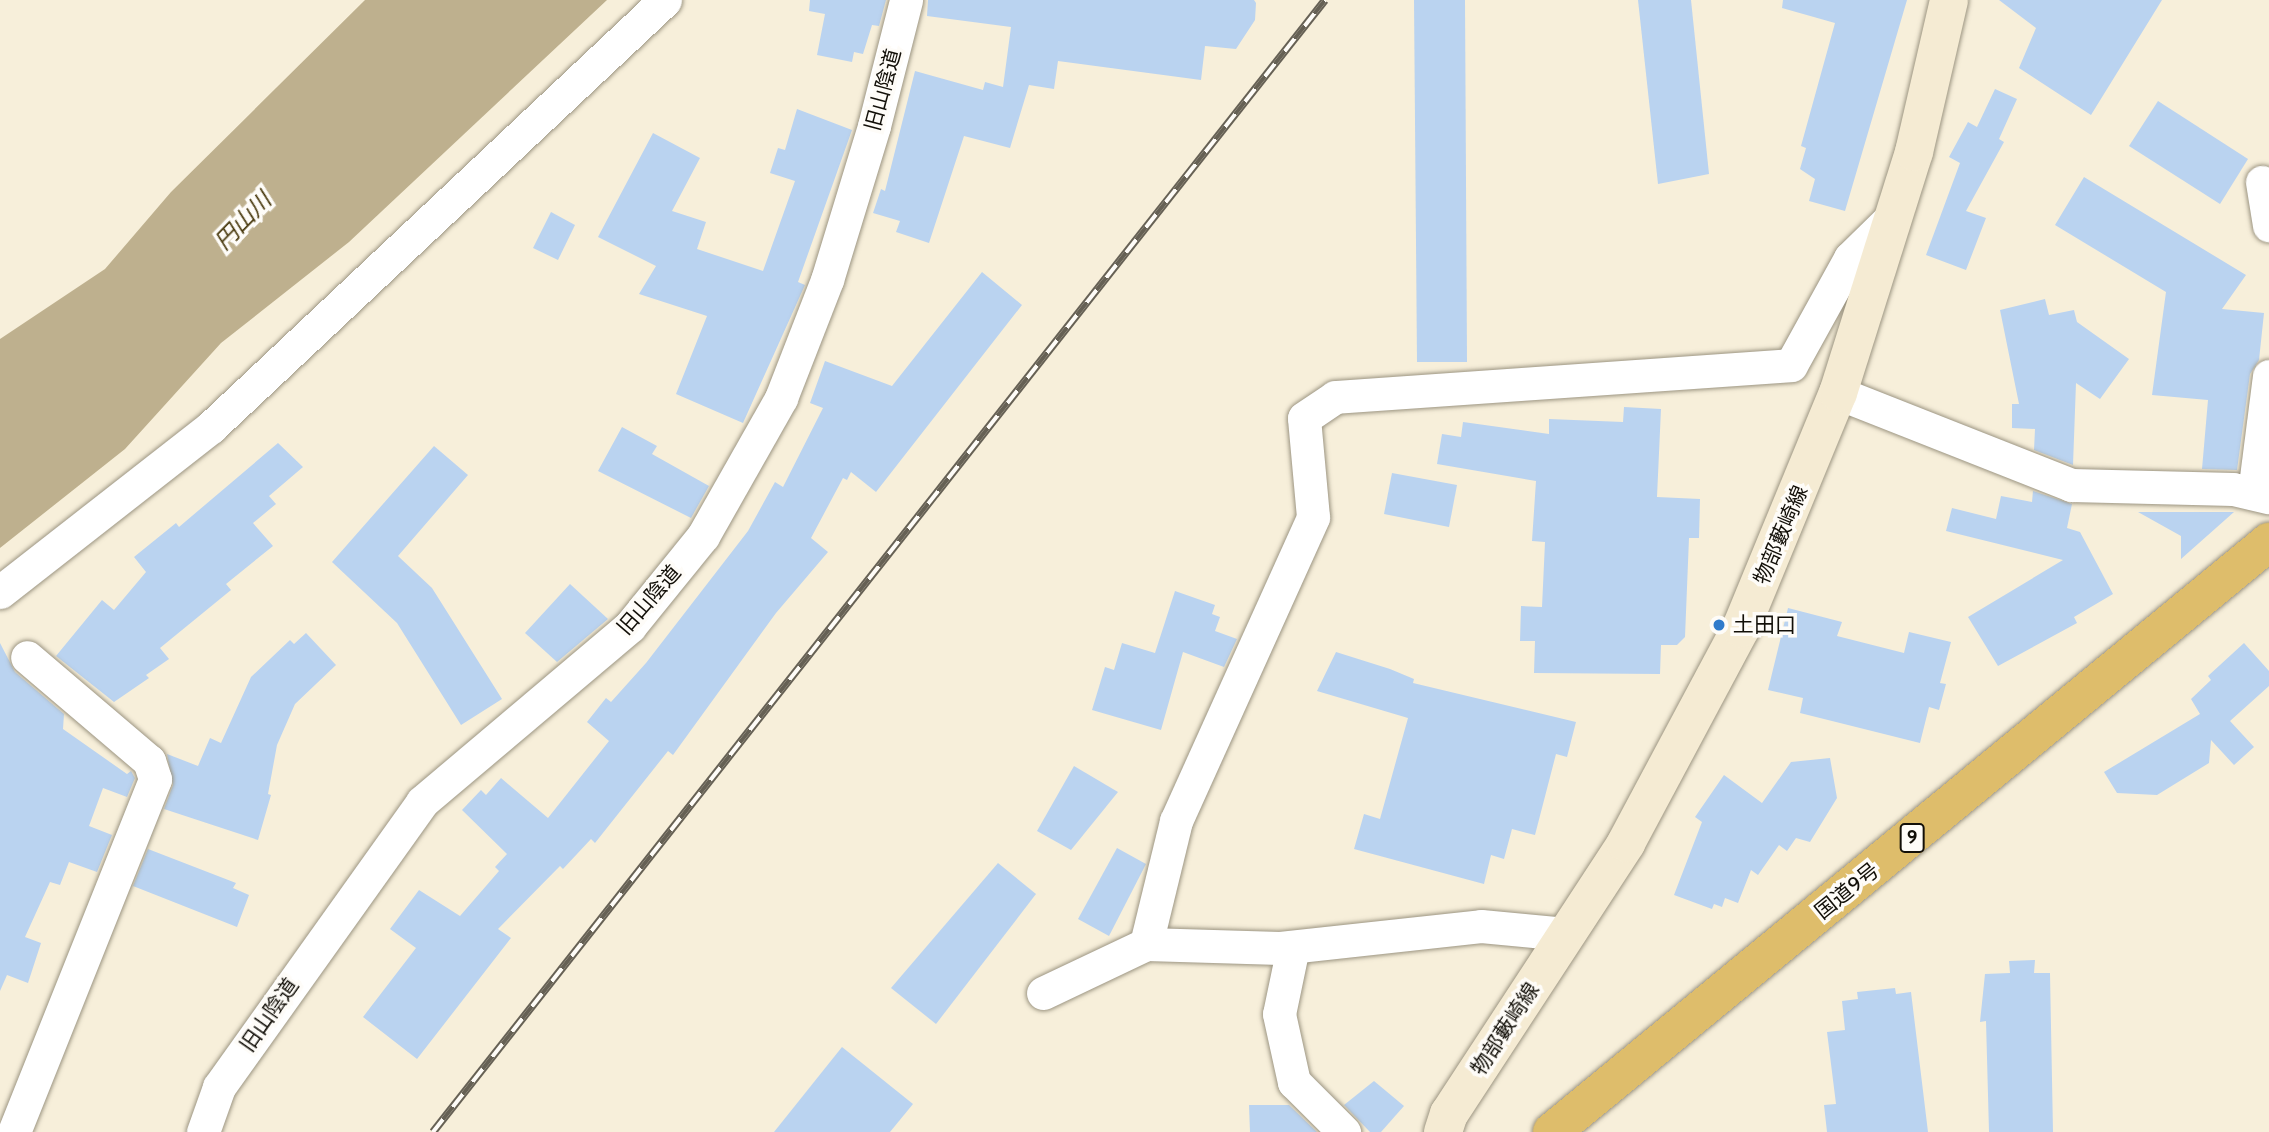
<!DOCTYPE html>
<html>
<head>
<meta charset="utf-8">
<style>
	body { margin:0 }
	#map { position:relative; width:2269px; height:1132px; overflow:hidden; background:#f7efda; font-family:Cabin,"Noto Sans JP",sans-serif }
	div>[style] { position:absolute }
	.water>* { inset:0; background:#beb08e }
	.building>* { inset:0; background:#bad3f0 }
	.roads { filter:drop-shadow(0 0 2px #9c9582) drop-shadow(0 0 2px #9c9582) }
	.street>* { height:33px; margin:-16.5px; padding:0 16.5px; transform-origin:16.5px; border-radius:16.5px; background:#fff }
	.secondary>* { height:38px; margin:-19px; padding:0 19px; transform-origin:19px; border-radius:19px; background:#f5ebd3 }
	.highway>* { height:38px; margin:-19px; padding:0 19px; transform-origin:19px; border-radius:19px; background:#debd6b }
	.rail>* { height:8px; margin-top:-4px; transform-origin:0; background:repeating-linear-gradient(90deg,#fefcf8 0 16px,#666155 0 32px); box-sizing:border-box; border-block:2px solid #666155 }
	.dots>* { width:19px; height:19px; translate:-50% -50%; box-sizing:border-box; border:4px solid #fefcf8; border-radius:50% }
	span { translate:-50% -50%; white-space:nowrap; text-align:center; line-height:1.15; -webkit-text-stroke:7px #fefcf8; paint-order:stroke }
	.shield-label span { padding:2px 5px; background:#fefcf8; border:2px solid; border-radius:5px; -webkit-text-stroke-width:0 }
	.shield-label { font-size:19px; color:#120f08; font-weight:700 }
	.street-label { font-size:21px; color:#120f08 }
	.poi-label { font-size:21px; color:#120f08 }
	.left { translate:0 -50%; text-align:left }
	.water-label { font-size:23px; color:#48380c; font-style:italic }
</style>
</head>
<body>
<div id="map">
	<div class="water">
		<div style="clip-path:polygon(365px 0,607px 0,349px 242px,221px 343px,125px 449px,0 548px,0 339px,105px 269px,171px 192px)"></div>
	</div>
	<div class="building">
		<div style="clip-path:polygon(810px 0,886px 0,879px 26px,872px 25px,863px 54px,854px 52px,852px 62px,817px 55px,825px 14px,809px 11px)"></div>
		<div style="clip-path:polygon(928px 0,1254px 0,1256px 3px,1255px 20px,1236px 49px,1205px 46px,1201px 80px,1058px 61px,1054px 89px,1029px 85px,1010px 148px,964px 136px,929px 243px,896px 232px,900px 221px,873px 213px,881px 189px,885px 191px,915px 71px,983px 90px,985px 82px,1003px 87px,1011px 27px,927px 16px)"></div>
		<div style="clip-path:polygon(1414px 0,1465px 0,1467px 362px,1417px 362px)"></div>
		<div style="clip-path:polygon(1638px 0,1691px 0,1709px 174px,1658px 184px)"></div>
		<div style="clip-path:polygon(1783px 0,1907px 0,1845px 211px,1809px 201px,1815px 179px,1800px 169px,1806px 148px,1801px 146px,1835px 23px,1782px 8px)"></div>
		<div style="clip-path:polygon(1999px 0,2162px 0,2091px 115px,2019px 68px,2036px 28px)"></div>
		<div style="clip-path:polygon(1995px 89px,2017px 99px,1999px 139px,2004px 142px,1966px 211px,1986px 218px,1966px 270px,1926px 255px,1960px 163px,1949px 157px,1968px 122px,1977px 127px)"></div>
		<div style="clip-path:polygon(2158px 101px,2248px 159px,2220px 204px,2129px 146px)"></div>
		<div style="clip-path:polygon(797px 109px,852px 130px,798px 282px,805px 285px,743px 423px,676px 394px,707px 316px,639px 294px,656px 266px,598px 237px,653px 133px,700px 158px,672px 211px,706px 222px,697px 249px,763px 271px,795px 181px,770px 173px,778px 148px,785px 150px)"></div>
		<div style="clip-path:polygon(2084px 177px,2246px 275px,2222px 309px,2264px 313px,2259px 360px,2250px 374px,2237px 470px,2202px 469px,2208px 400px,2152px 395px,2166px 292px,2055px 225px)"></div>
		<div style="clip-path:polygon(551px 212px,575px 225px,558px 260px,533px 248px)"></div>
		<div style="clip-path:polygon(982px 272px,1022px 305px,876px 492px,851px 472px,847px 480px,843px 478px,811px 538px,828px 552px,776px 613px,673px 755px,668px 751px,595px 843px,591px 839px,563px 869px,560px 866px,498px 929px,511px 938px,417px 1059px,363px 1017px,416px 948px,390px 929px,419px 890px,460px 916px,499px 871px,495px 867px,507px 854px,462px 810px,481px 790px,486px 795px,501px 778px,548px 818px,609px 741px,587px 722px,606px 698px,611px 702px,646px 663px,748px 531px,775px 482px,783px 487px,823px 408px,810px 403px,825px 361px,892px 386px)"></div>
		<div style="clip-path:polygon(2045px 299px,2049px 315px,2074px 310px,2077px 322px,2129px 359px,2100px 399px,2076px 383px,2073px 465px,2034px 450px,2035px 429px,2012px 428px,2012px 404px,2019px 404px,2000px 310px)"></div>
		<div style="clip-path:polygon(1624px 407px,1661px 409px,1657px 497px,1700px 499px,1699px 538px,1689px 538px,1685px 637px,1677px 645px,1661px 645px,1660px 674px,1534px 673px,1535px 641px,1520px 641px,1521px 606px,1542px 607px,1545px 542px,1532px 541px,1536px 481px,1437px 464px,1442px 434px,1461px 437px,1463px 422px,1549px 434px,1549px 419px,1623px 422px)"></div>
		<div style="clip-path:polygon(622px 427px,657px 446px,652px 454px,709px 486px,691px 518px,598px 471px)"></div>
		<div style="clip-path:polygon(278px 443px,303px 467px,269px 496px,276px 504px,253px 523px,273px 546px,226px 584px,231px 590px,160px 648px,169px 659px,146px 675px,149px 678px,114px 702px,56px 656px,102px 600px,114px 610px,146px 572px,134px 557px,176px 523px,179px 527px)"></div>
		<div style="clip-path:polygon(434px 446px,468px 475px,398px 556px,432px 588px,502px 699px,461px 725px,397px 623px,332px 562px)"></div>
		<div style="clip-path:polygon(1392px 473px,1457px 485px,1449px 527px,1384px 514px)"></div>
		<div style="clip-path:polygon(2033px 491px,2072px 504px,2067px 528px,2080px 532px,2113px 594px,2074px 617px,2077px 623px,1998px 666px,1968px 617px,2063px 560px,1946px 531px,1952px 508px,1996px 519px,2001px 496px,2032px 502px)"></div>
		<div style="clip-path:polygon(2138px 512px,2234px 512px,2181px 559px,2181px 536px)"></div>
		<div style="clip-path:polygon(570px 584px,608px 619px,557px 662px,525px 633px)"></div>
		<div style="clip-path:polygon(1175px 591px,1215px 605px,1212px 614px,1220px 617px,1215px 631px,1237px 639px,1224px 667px,1183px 652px,1161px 730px,1092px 710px,1105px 667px,1114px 670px,1122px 643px,1155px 653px)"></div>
		<div style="clip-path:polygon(1788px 608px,1842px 622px,1837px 636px,1904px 653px,1909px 632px,1951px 642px,1940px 683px,1946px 684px,1939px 710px,1929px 707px,1920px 743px,1800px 713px,1803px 698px,1768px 690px)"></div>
		<div style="clip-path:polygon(306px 633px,336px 665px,295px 704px,277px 745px,268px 794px,271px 795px,258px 840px,164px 809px,173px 785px,167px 754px,198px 766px,210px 738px,221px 743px,251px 677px,290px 640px,294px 644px)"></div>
		<div style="clip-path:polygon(0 643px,15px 672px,64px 714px,63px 729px,127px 774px,131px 771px,135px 778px,127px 797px,103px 788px,89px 826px,112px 835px,97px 872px,69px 862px,60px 885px,50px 882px,25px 937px,41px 943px,28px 983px,7px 975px,0 991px)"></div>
		<div style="clip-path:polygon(2244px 643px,2269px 671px,2269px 686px,2230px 721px,2254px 747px,2234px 765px,2211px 740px,2209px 763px,2157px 795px,2117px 793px,2104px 772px,2200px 714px,2191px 699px,2211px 680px,2208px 676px)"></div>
		<div style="clip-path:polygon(1336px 652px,1390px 669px,1414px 679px,1413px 683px,1576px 722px,1567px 757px,1556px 754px,1535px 835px,1512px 829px,1504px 859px,1491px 855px,1484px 884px,1354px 849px,1364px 814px,1380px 819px,1408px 718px,1317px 691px)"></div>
		<div style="clip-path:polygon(1830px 758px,1837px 798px,1810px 842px,1796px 838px,1787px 851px,1779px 845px,1758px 875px,1751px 870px,1738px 903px,1725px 898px,1722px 907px,1714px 904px,1712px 909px,1674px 895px,1702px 822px,1695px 817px,1724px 775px,1762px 803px,1791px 762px)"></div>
		<div style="clip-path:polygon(1074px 766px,1118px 792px,1071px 850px,1037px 831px)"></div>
		<div style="clip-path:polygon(1117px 848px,1146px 864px,1109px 936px,1078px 919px)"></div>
		<div style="clip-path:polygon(148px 849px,236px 883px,233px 888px,249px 895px,237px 927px,133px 886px)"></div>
		<div style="clip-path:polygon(998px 863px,1036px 894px,936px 1024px,891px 988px)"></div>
		<div style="clip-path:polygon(2035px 960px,2034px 973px,2050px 973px,2053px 1132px,1989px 1132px,1986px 1021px,1980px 1022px,1985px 974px,2010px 973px,2009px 961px)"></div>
		<div style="clip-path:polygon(1895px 988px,1896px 994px,1911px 992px,1928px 1132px,1827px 1132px,1824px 1105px,1836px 1104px,1827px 1032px,1845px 1030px,1842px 1001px,1858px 999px,1857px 992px)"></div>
		<div style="clip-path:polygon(842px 1047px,913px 1104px,890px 1132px,774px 1132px)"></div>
		<div style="clip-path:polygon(1374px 1081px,1404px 1106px,1381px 1132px,1370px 1132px,1344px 1105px)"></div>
		<div style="clip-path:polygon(1249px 1105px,1289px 1105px,1317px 1132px,1250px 1132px)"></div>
	</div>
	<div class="roads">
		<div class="street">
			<div style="left:2262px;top:182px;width:44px;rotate:80.8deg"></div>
			<div style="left:1838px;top:393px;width:251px;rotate:21.5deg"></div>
			<div style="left:2071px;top:485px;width:162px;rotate:1.4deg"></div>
			<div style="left:2233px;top:489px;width:37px;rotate:13deg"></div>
			<div style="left:2254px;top:493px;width:118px;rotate:-82.7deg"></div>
			<div style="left:0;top:592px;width:268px;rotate:-38deg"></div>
			<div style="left:211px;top:427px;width:623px;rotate:-43.24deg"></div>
			<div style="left:1146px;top:944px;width:127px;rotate:-76.3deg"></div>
			<div style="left:1176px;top:821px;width:333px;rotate:-65.7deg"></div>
			<div style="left:1313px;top:517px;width:99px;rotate:-95.2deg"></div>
			<div style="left:1304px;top:418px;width:37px;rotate:-34deg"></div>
			<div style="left:1335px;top:397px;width:457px;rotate:-4deg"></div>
			<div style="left:1791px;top:365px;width:122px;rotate:-61.1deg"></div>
			<div style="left:1850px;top:258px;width:64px;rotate:-44.4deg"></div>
			<div style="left:1293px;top:947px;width:68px;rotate:101.8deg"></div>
			<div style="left:1279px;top:1014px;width:70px;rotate:77.6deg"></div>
			<div style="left:1294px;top:1082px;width:71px;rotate:45deg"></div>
			<div style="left:1043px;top:993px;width:114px;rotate:-25.4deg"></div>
			<div style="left:1146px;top:944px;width:134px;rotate:1.7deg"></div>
			<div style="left:1280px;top:948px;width:202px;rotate:-6.2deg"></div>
			<div style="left:1481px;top:926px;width:85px;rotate:5.4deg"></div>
			<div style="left:14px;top:1132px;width:380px;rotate:-68.2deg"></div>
			<div style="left:155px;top:779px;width:19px;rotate:-108deg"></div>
			<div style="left:149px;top:761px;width:160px;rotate:-139.6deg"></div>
			<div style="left:203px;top:1132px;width:48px;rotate:-70.4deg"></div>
			<div style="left:219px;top:1087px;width:350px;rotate:-54.5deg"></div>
			<div style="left:422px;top:802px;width:272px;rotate:-40.2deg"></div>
			<div style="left:630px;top:626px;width:116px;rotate:-51deg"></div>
			<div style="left:703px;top:536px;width:159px;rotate:-60.5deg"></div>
			<div style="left:781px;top:398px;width:127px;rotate:-68.7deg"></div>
			<div style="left:827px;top:280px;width:161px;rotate:-73deg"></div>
			<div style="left:874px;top:126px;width:130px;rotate:-75.7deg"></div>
		</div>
		<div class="secondary">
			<div style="left:1443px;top:1132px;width:19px;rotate:-72deg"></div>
			<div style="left:1449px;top:1114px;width:324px;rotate:-56.8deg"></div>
			<div style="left:1626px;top:843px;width:244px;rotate:-61.9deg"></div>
			<div style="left:1741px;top:628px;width:254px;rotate:-67.6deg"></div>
			<div style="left:1838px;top:393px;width:253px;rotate:-72.5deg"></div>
			<div style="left:1914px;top:152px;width:156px;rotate:-77deg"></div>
		</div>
		<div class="highway">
			<div style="left:1552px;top:1132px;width:929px;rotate:-39.45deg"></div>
		</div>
	</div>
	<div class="rail">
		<div style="left:433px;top:1132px;width:1441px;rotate:-51.76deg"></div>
	</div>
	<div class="dots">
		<div style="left:1719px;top:625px;background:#307bcb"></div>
	</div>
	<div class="shield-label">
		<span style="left:1912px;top:838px">9</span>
	</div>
	<div class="street-label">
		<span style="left:883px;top:90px;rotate:-75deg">旧山陰道</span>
		<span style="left:1781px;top:535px;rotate:-67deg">物部藪崎線</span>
		<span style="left:649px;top:600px;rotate:-49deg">旧山陰道</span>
		<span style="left:1847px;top:891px;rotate:-39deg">国道9号</span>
		<span style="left:269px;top:1015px;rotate:-55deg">旧山陰道</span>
		<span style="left:1505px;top:1029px;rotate:-57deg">物部藪崎線</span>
	</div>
	<div class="poi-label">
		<span class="left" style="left:1733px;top:625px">土田口</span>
	</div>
	<div class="water-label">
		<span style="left:243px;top:221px;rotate:-46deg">円山川</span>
	</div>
</div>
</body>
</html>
